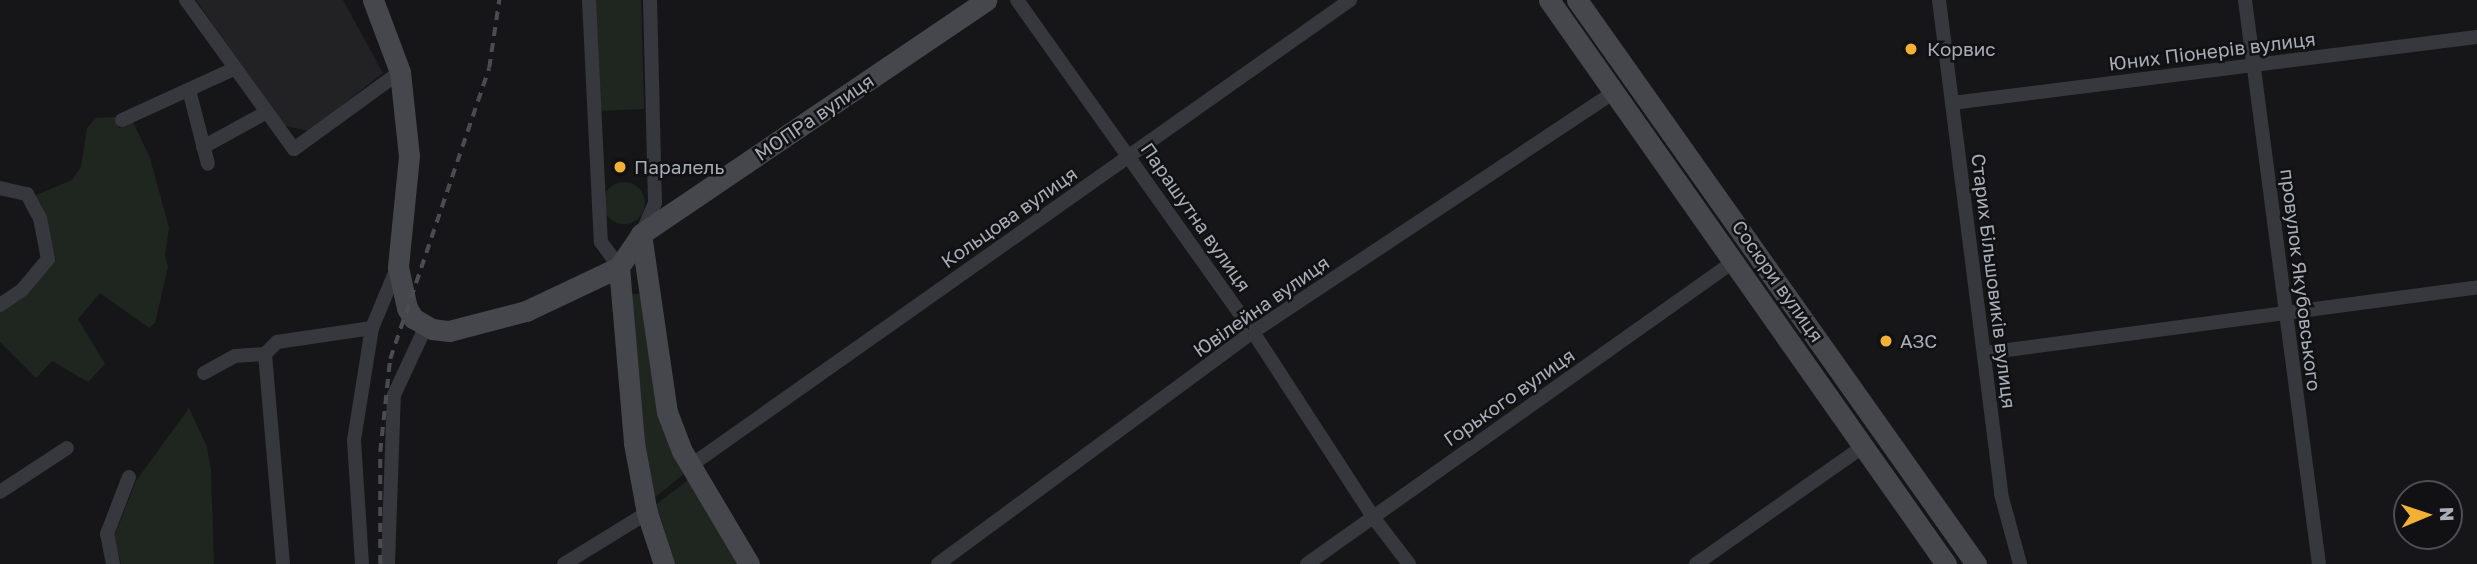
<!DOCTYPE html>
<html>
<head>
<meta charset="utf-8">
<style>
	body { margin:0 }
	#map { position:relative; width:2477px; height:564px; overflow:hidden; background:#161618; font-family:"Golos Text",sans-serif }
	div>[style] { position:absolute }
	.built>* { inset:0; background:#222225 }
	.green>* { inset:0; background:#1e261f }
	.round { border-radius:50% }
	.street>* { height:14px; margin:-7px; padding:0 7px; transform-origin:7px; border-radius:7px; background:#37383d }
	.secondary>* { height:21px; margin:-10.5px; padding:0 10.5px; transform-origin:10.5px; border-radius:10.5px; background:#45474d }
	.rail>* { height:3.5px; margin-top:-1.75px; transform-origin:0; background:repeating-linear-gradient(90deg,#4a4c52 0 9px,transparent 0 16px) }
	.dots>* { width:19px; height:19px; translate:-50% -50%; box-sizing:border-box; border:4px solid #111113; border-radius:50% }
	span { translate:-50% -50%; white-space:nowrap; text-align:center; line-height:1.15; -webkit-text-stroke:5px #111113; paint-order:stroke }
	.poi-label { font-size:19px; color:#a8adb8 }
	.left { translate:0 -50%; text-align:left }
	.street-label { font-size:19px; color:#a8adb8 }
	.north { position:absolute; left:2393px; top:480px; width:70px; height:70px; box-sizing:border-box; background:#111113; border:2px solid #4d4f55; border-radius:50%; rotate:88deg; font-size:19px; font-weight:700; line-height:28px; text-align:center; color:#a8adb8 }
	.north::after { content:''; display:block; margin:auto; width:24px; height:32px; background:#f2b134; clip-path:polygon(50% 0,100% 100%,50% 72%,0 100%) }
</style>
</head>
<body>
<div id="map">
	<div class="built">
		<div style="clip-path:polygon(196px 0,343px 0,383px 73px,310px 131px,281px 125px)"></div>
	</div>
	<div class="green">
		<div style="clip-path:polygon(595px 0,641px 0,644px 109px,600px 111px)"></div>
		<div style="clip-path:polygon(115px 117px,119px 128px,133px 122px,150px 158px,169px 228px,165px 256px,168px 267px,155px 323px,149px 328px,100px 293px,78px 319px,105px 364px,88px 382px,52px 361px,36px 378px,0 342px,0 311px,27px 293px,56px 259px,34px 196px,72px 180px,81px 167px,87px 128px,96px 118px)"></div>
		<div class="round" style="left:603px;top:182px;width:42px;height:42px"></div>
		<div style="clip-path:polygon(634px 294px,640px 294px,685px 473px,653px 499px,643px 457px,628px 298px)"></div>
		<div style="clip-path:polygon(189px 408px,207px 447px,211px 470px,214px 564px,121px 564px,114px 537px,136px 481px)"></div>
		<div style="clip-path:polygon(688px 480px,740px 564px,675px 564px,654px 506px)"></div>
	</div>
	<div class="street">
		<div style="left:186px;top:0;width:184px;rotate:54.1deg"></div>
		<div style="left:294px;top:149px;width:131px;rotate:-36deg"></div>
		<div style="left:589px;top:0;width:242px;rotate:87.2deg"></div>
		<div style="left:601px;top:242px;width:31px;rotate:54deg"></div>
		<div style="left:1017px;top:0;width:407px;rotate:54.6deg"></div>
		<div style="left:1253px;top:332px;width:221px;rotate:57deg"></div>
		<div style="left:1373px;top:517px;width:59px;rotate:52.5deg"></div>
		<div style="left:1939px;top:0;width:498px;rotate:82.8deg"></div>
		<div style="left:2001px;top:494px;width:73px;rotate:74.8deg"></div>
		<div style="left:2245px;top:0;width:569px;rotate:82.53deg"></div>
		<div style="left:189px;top:90px;width:76px;rotate:75.6deg"></div>
		<div style="left:1952px;top:103px;width:529px;rotate:-7.17deg"></div>
		<div style="left:122px;top:120px;width:123px;rotate:-24.5deg"></div>
		<div style="left:203px;top:147px;width:71px;rotate:-28.7deg"></div>
		<div style="left:0;top:188px;width:28px;rotate:13deg"></div>
		<div style="left:27px;top:194px;width:27px;rotate:62deg"></div>
		<div style="left:40px;top:218px;width:42px;rotate:79deg"></div>
		<div style="left:48px;top:259px;width:40px;rotate:130deg"></div>
		<div style="left:22px;top:290px;width:27px;rotate:146deg"></div>
		<div style="left:643px;top:231px;width:30px;rotate:-67deg"></div>
		<div style="left:655px;top:203px;width:203px;rotate:-91.4deg"></div>
		<div style="left:1985px;top:353px;width:496px;rotate:-7.6deg"></div>
		<div style="left:265px;top:354px;width:211px;rotate:85.1deg"></div>
		<div style="left:204px;top:373px;width:35px;rotate:-29deg"></div>
		<div style="left:235px;top:356px;width:30px;rotate:-4deg"></div>
		<div style="left:265px;top:354px;width:17px;rotate:-45deg"></div>
		<div style="left:277px;top:342px;width:96px;rotate:-8.4deg"></div>
		<div style="left:690px;top:466px;width:808px;rotate:-35.22deg"></div>
		<div style="left:0;top:492px;width:80px;rotate:-33.3deg"></div>
		<div style="left:113px;top:564px;width:31px;rotate:-101deg"></div>
		<div style="left:107px;top:534px;width:61px;rotate:-68.9deg"></div>
		<div style="left:362px;top:564px;width:124px;rotate:-93.7deg"></div>
		<div style="left:354px;top:440px;width:113px;rotate:-80.9deg"></div>
		<div style="left:372px;top:328px;width:65px;rotate:-67.4deg"></div>
		<div style="left:388px;top:564px;width:169px;rotate:-88deg"></div>
		<div style="left:394px;top:395px;width:76px;rotate:-65.1deg"></div>
		<div style="left:564px;top:564px;width:97px;rotate:-31.6deg"></div>
		<div style="left:938px;top:564px;width:391px;rotate:-36.4deg"></div>
		<div style="left:1253px;top:332px;width:433px;rotate:-33.6deg"></div>
		<div style="left:1307px;top:564px;width:522px;rotate:-35.33deg"></div>
		<div style="left:1696px;top:564px;width:202px;rotate:-35.1deg"></div>
	</div>
	<div class="secondary">
		<div style="left:373px;top:0;width:77px;rotate:69.4deg"></div>
		<div style="left:400px;top:72px;width:84px;rotate:83.9deg"></div>
		<div style="left:409px;top:156px;width:112px;rotate:95.7deg"></div>
		<div style="left:398px;top:267px;width:42px;rotate:77.6deg"></div>
		<div style="left:407px;top:308px;width:12px;rotate:59deg"></div>
		<div style="left:413px;top:318px;width:22px;rotate:30deg"></div>
		<div style="left:432px;top:329px;width:17px;rotate:7deg"></div>
		<div style="left:449px;top:331px;width:80px;rotate:-14.6deg"></div>
		<div style="left:526px;top:311px;width:103px;rotate:-25.3deg"></div>
		<div style="left:619px;top:267px;width:40px;rotate:-56deg"></div>
		<div style="left:641px;top:234px;width:417px;rotate:-34.1deg"></div>
		<div style="left:1549px;top:0;width:690px;rotate:54.86deg"></div>
		<div style="left:1577px;top:0;width:691px;rotate:54.72deg"></div>
		<div style="left:641px;top:234px;width:180px;rotate:81.7deg"></div>
		<div style="left:667px;top:412px;width:42px;rotate:69deg"></div>
		<div style="left:682px;top:451px;width:131px;rotate:59.3deg"></div>
		<div style="left:619px;top:267px;width:177px;rotate:85.1deg"></div>
		<div style="left:634px;top:443px;width:71px;rotate:79.5deg"></div>
		<div style="left:647px;top:513px;width:54px;rotate:71.6deg"></div>
	</div>
	<div class="rail">
		<div style="left:380px;top:564px;width:112px;rotate:-90deg"></div>
		<div style="left:380px;top:452px;width:94px;rotate:-83.9deg"></div>
		<div style="left:390px;top:359px;width:307px;rotate:-71.2deg"></div>
		<div style="left:489px;top:68px;width:69px;rotate:-81.6deg"></div>
	</div>
	<div class="dots">
		<div style="left:1911px;top:49px;background:#f2b134"></div>
		<div style="left:620px;top:167px;background:#f2b134"></div>
		<div style="left:1886px;top:341px;background:#f2b134"></div>
	</div>
	<div class="poi-label">
		<span class="left" style="left:1927px;top:49px">Корвис</span>
		<span class="left" style="left:634px;top:167px">Паралель</span>
		<span class="left" style="left:1900px;top:341px">АЗС</span>
	</div>
	<div class="street-label">
		<span style="left:2212px;top:51px;rotate:-7deg">Юних Піонерів вулиця</span>
		<span style="left:814px;top:117px;rotate:-34deg">МОПРа вулиця</span>
		<span style="left:1009px;top:217px;rotate:-35deg">Кольцова вулиця</span>
		<span style="left:1196px;top:217px;rotate:55deg">Парашутна вулиця</span>
		<span style="left:2301px;top:280px;rotate:83deg">провулок Якубовського</span>
		<span style="left:1778px;top:281px;rotate:55deg">Сосюри вулиця</span>
		<span style="left:1994px;top:281px;rotate:83deg">Старих Більшовиків вулиця</span>
		<span style="left:1261px;top:306px;rotate:-35deg">Ювілейна вулиця</span>
		<span style="left:1509px;top:397px;rotate:-35deg">Горького вулиця</span>
	</div>
	<div class="north">N</div>
</div>
</body>
</html>
